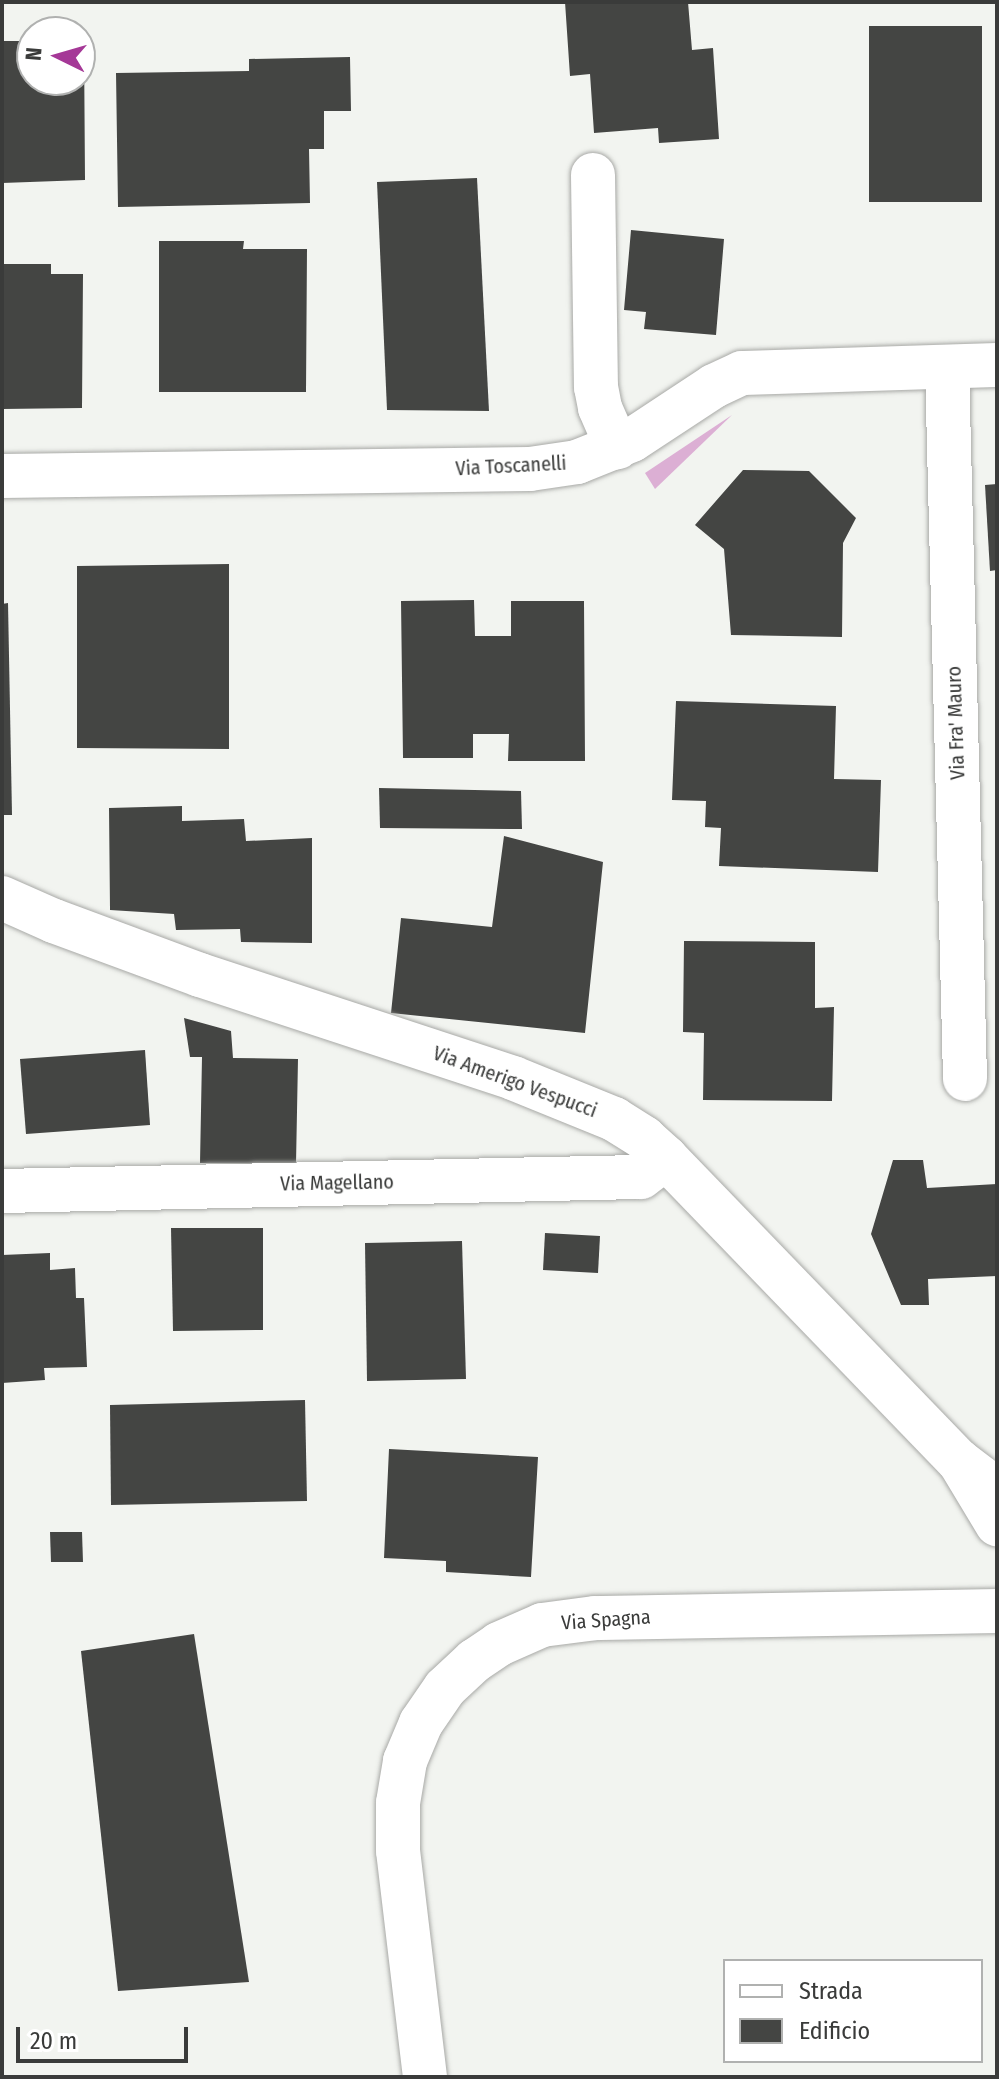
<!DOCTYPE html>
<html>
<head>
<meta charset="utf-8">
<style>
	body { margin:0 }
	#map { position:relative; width:999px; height:2079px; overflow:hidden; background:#f2f4f0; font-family:"Fira Sans Condensed",sans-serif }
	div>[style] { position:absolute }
	.green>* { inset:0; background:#dcafd4 }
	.building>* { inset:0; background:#444543 }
	.roads { filter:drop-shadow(0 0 2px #a8a9a6) drop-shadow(0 0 2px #a8a9a6) }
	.minor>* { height:44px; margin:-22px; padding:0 22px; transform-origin:22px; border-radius:22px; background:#fff }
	span { translate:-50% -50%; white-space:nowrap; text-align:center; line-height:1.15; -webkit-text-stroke:8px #fff; paint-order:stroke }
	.street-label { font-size:20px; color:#3a3b3a }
	.frame { position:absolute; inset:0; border:4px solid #3a3b3a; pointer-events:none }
	.legend { position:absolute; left:723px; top:1959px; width:260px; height:104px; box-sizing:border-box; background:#fff; border:2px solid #b0b1b0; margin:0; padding:10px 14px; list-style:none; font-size:24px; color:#3a3b3a }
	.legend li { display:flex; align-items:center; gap:16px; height:40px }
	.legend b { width:40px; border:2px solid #b0b1b0 }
	.north { position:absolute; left:16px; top:16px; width:80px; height:80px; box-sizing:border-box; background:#fff; border:2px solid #b0b1b0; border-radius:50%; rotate:275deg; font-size:22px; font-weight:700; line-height:32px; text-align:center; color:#3a3b3a }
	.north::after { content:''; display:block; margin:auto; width:28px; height:36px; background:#a53897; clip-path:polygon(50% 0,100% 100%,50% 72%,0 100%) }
	.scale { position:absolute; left:16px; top:2027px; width:172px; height:36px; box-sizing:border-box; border:4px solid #3a3b3a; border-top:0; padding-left:10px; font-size:24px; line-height:28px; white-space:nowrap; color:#3a3b3a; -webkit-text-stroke:6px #fff; paint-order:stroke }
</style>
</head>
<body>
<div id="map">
	<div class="green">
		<div style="clip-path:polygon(732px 415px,655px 489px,645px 473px)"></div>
	</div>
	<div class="building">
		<div style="clip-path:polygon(565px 2px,688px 2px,692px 50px,713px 48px,719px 139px,659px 143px,658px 128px,594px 133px,590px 74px,570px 76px)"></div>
		<div style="clip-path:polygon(869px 26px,982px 26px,982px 202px,869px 202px)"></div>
		<div style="clip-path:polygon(2px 41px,32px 41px,32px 80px,80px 80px,80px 41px,84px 41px,85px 180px,2px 183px)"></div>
		<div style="clip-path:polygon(350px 57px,351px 111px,324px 111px,324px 149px,309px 149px,310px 203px,118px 207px,116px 73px,249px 71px,249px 59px)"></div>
		<div style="clip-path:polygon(477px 178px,489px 411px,387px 410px,377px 182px)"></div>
		<div style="clip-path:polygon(631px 230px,724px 239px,716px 335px,644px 329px,646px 312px,624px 310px)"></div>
		<div style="clip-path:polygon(159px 241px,244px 241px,243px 249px,307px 249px,306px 392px,159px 392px)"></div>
		<div style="clip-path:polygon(2px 264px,51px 264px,51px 274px,83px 274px,82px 408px,2px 409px)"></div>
		<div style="clip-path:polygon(743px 470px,809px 471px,856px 518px,843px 543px,842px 637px,731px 635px,724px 549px,695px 525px)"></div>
		<div style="clip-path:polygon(997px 484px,997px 570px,990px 571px,985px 485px)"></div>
		<div style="clip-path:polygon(229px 564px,229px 749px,77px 748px,77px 566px)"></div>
		<div style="clip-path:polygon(474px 600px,475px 636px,511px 636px,511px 601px,584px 601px,585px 761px,508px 761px,509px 734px,473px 734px,473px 758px,403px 758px,401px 601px)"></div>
		<div style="clip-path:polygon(8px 603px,12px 815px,2px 815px,2px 604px)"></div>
		<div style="clip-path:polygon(676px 701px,836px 706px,834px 779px,881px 780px,878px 872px,719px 866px,721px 828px,705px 827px,706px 801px,672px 800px)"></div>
		<div style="clip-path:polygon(379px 788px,521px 791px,522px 829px,380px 828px)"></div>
		<div style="clip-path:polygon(182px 806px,182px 821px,244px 819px,246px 841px,312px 838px,312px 943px,241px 942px,240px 929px,176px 930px,174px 914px,110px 910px,109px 808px)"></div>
		<div style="clip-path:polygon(504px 836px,603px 862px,585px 1033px,391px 1013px,401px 918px,492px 927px)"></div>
		<div style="clip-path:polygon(684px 941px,815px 942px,815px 1008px,834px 1007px,832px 1101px,703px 1100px,704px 1033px,683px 1032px)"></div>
		<div style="clip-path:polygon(184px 1018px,231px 1031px,233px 1058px,298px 1059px,296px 1164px,200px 1163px,202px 1057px,190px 1057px)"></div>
		<div style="clip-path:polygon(145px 1050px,150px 1125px,26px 1134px,20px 1059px)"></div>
		<div style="clip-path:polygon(893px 1160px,923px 1160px,927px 1188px,997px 1184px,997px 1276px,928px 1279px,929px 1305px,901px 1305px,871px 1234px)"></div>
		<div style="clip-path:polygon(171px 1228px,263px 1228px,263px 1330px,173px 1331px)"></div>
		<div style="clip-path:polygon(545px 1233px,600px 1236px,598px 1273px,543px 1270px)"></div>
		<div style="clip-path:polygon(462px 1241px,466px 1379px,367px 1381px,365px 1243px)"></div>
		<div style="clip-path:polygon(50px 1253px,50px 1270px,75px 1268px,76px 1298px,84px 1298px,87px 1367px,44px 1368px,45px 1380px,2px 1383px,2px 1255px)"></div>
		<div style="clip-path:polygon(305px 1400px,307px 1501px,111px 1505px,110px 1405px)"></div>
		<div style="clip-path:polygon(389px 1449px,538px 1457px,531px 1577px,446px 1572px,446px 1561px,384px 1558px)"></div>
		<div style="clip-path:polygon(50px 1532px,82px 1532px,83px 1562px,51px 1562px)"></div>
		<div style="clip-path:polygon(194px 1634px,249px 1982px,118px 1991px,81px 1651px)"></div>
	</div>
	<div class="roads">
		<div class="minor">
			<div style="left:593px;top:175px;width:212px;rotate:89.2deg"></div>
			<div style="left:596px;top:387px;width:21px;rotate:79deg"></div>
			<div style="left:600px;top:408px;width:43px;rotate:66.4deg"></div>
			<div style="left:947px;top:367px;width:712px;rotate:88.55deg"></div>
			<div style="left:2px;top:476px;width:528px;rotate:-0.76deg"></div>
			<div style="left:530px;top:469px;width:48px;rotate:-8.5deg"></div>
			<div style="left:577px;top:462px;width:59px;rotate:-21.8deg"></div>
			<div style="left:632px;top:440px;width:98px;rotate:-33.4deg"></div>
			<div style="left:714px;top:386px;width:31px;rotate:-25deg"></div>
			<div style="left:742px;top:373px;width:255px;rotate:-1.8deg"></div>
			<div style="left:2px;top:898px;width:57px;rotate:23.9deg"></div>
			<div style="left:54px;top:921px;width:156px;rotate:20.3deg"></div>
			<div style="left:200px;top:975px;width:330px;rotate:18.2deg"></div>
			<div style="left:513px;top:1078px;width:109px;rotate:22.1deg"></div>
			<div style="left:614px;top:1119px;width:36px;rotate:32deg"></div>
			<div style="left:644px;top:1138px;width:30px;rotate:42deg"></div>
			<div style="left:666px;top:1158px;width:421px;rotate:46deg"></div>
			<div style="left:2px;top:1191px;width:639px;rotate:-1.26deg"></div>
			<div style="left:641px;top:1177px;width:31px;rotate:-37deg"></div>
			<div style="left:997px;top:1490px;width:48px;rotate:-142.7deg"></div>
			<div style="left:959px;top:1461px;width:74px;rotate:58.9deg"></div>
			<div style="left:425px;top:2077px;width:228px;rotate:-96.8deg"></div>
			<div style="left:398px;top:1851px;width:48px;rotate:-90deg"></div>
			<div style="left:398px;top:1803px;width:43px;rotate:-80.5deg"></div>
			<div style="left:405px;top:1761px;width:41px;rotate:-67.2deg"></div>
			<div style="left:421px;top:1723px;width:42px;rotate:-55.6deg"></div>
			<div style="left:445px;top:1688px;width:40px;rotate:-43deg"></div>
			<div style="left:474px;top:1661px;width:30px;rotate:-34deg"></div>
			<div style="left:499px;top:1644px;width:47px;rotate:-23.8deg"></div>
			<div style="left:542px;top:1625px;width:53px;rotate:-7.5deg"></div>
			<div style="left:595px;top:1618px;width:402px;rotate:-1deg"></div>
		</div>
	</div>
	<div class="street-label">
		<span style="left:511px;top:466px;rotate:-3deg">Via Toscanelli</span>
		<span style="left:956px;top:723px;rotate:-92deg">Via Fra' Mauro</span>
		<span style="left:515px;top:1082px;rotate:20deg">Via Amerigo Vespucci</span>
		<span style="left:337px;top:1183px;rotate:-1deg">Via Magellano</span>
		<span style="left:606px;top:1620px;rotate:-4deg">Via Spagna</span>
	</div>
	<div class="frame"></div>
	<ul class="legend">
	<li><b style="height:10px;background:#fff"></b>Strada</li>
	<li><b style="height:22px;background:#444543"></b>Edificio</li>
	</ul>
	<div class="north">N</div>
	<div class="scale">20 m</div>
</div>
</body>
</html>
